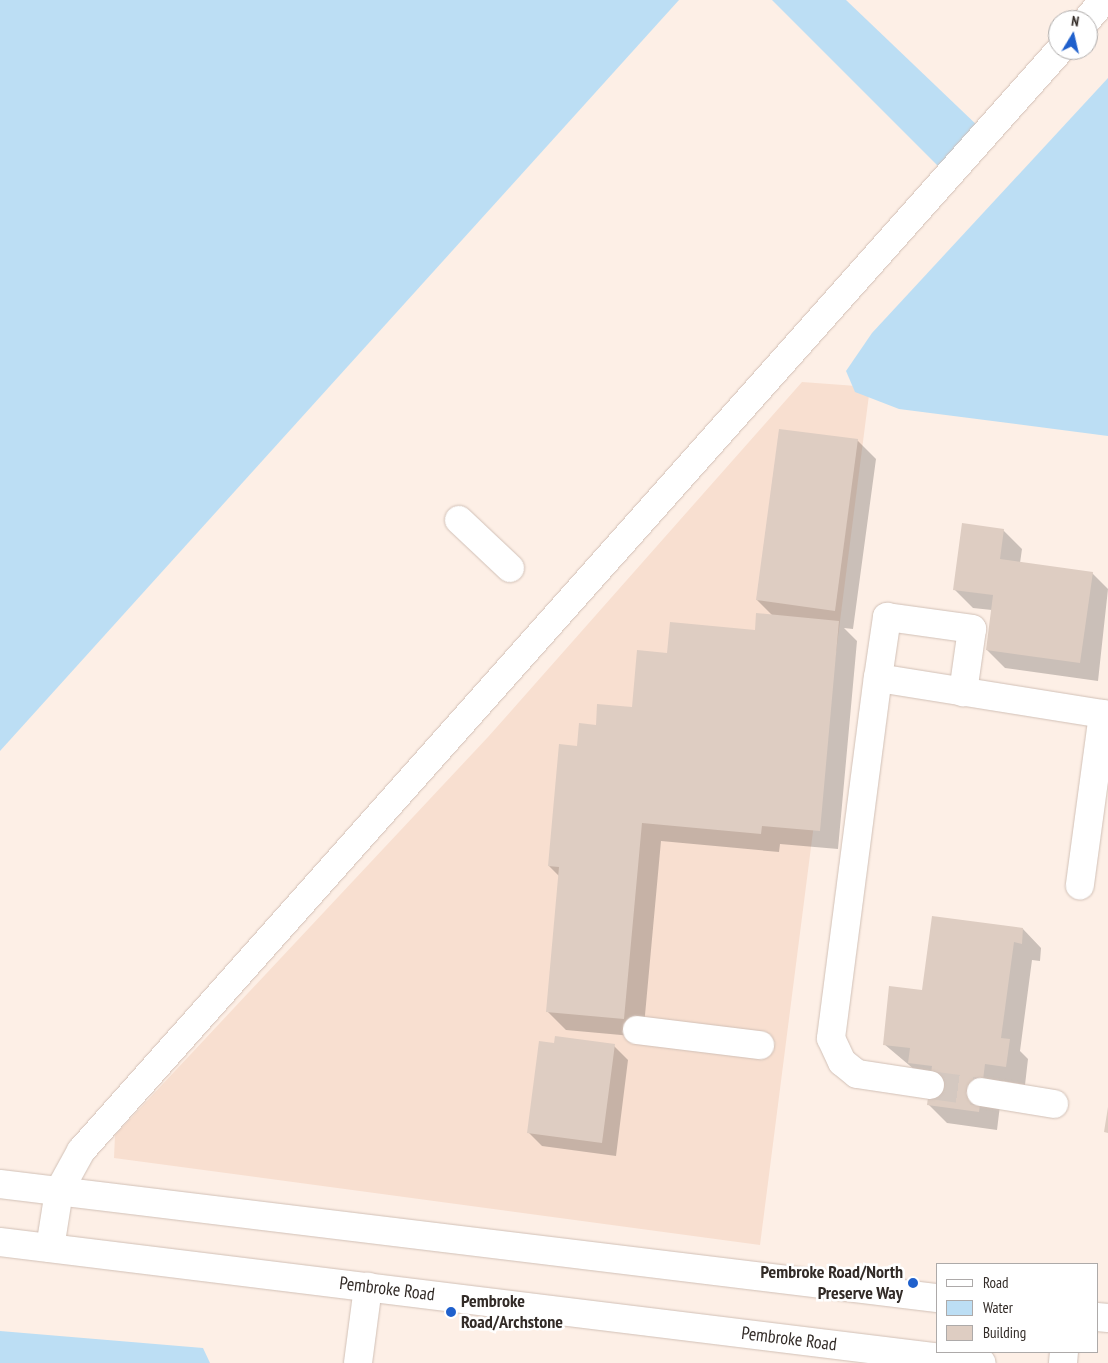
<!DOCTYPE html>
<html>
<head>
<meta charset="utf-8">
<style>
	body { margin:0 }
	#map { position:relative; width:1108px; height:1363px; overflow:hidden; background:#fdefe6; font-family:"PT Sans Narrow",sans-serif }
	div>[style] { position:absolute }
	.built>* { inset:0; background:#f8dfd0 }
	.water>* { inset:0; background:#bcdef4 }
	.shadow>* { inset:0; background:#0003 }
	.building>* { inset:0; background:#decdc2 }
	.minor-tunnel>* { height:28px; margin-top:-14px; transform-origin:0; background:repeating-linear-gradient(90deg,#d4c8c0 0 28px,transparent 0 42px) }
	.roads { filter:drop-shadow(0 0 1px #d1c0b6) drop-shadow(0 0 1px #d1c0b6) }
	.minor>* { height:28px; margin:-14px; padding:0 14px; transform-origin:14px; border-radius:14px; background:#fff }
	.major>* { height:28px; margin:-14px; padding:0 14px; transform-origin:14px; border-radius:14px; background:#fff }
	.dots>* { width:14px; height:14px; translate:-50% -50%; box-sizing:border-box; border:2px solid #fff; border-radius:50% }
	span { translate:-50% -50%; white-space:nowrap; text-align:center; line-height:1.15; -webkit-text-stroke:5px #fff; paint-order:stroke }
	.poi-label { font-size:18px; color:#322b27; font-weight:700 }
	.right { translate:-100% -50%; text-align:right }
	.left { translate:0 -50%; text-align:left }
	.street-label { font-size:18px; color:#322b27 }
	.legend { position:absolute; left:936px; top:1263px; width:162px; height:90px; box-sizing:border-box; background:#fff; border:1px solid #adaaa9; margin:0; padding:6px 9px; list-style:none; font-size:15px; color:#322b27 }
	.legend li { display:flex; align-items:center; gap:10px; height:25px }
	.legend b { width:25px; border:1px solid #adaaa9 }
	.north { position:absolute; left:1048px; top:10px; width:50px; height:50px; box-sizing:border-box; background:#fff; border:1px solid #adaaa9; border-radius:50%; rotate:9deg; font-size:14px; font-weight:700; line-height:20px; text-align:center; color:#322b27 }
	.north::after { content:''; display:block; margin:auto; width:18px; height:22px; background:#1f60cc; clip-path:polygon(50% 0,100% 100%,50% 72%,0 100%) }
</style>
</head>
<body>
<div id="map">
	<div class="built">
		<div style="clip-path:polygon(802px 382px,870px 387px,760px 1245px,114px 1158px,115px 1135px,488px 737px)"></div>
	</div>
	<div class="water">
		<div style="clip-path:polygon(0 0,679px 0,0 751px)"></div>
		<div style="clip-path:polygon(772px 0,846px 0,981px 129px,941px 169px)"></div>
		<div style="clip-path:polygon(1108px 78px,1108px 436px,899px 409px,855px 392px,846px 371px,872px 333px)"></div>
		<div style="clip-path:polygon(0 1331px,203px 1348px,210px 1363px,0 1363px)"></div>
	</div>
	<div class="shadow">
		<div style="clip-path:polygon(857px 440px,876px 459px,853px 629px,844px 628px,857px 641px,838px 849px,780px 844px,779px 852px,661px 841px,643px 1037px,566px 1030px,547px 1011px,559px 876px,549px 866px,578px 748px,597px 726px,634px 708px,668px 654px,756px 631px,773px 616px,757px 600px)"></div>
		<div style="clip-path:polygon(1003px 530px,1022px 549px,1020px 563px,1092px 573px,1108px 589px,1098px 681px,1005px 668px,987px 650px,992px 610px,973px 608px,954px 589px)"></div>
		<div style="clip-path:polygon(1023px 929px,1041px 948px,1040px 961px,1032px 960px,1020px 1051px,1028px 1059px,1025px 1085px,1003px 1081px,997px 1130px,947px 1123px,929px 1105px,928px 1081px,884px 1044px,923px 992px)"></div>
		<div style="clip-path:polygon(555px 1044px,614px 1046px,628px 1060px,616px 1156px,542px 1146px,528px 1132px)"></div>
	</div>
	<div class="building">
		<div style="clip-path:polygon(779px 429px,858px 439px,835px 611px,756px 600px)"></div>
		<div style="clip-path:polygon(962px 523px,1004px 529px,1000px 559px,1093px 572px,1080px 663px,986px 650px,993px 595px,953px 590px)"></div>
		<div style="clip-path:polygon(756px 613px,839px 621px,820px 831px,762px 826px,761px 834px,642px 823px,624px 1019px,546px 1012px,559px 867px,548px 866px,559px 744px,577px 746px,579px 723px,596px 725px,597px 704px,632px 707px,637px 650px,667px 653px,670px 622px,755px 630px)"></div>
		<div style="clip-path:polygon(932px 916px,1023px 928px,1022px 944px,1014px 942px,1001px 1038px,1010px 1039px,1006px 1067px,985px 1064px,979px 1112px,927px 1105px,932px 1066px,908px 1063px,910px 1048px,883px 1045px,889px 986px,922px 990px)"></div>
		<div style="clip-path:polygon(555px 1036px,615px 1044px,602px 1143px,527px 1133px,539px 1041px,554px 1043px)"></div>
		<div style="clip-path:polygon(1108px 1107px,1108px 1133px,1104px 1132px)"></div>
	</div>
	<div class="minor-tunnel">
		<div style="left:930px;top:1085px;width:51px;rotate:7.8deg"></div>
	</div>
	<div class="roads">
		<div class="minor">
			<div style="left:1087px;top:20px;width:26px;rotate:-50deg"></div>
			<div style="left:459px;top:520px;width:70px;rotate:43.3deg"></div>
			<div style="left:878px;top:678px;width:62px;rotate:-81.6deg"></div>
			<div style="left:887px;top:617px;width:86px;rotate:8deg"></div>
			<div style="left:972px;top:629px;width:64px;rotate:98.1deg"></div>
			<div style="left:637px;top:1030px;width:124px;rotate:7deg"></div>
			<div style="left:930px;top:1085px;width:74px;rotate:-171.4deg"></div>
			<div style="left:857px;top:1074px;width:19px;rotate:-141deg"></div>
			<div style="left:842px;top:1062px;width:26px;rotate:-115deg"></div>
			<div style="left:831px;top:1038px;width:363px;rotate:-82.6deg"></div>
			<div style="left:878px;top:678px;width:228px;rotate:9.1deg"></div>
			<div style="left:1103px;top:714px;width:173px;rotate:97.7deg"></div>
			<div style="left:981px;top:1092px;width:74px;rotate:9.3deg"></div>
			<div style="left:59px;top:1191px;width:46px;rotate:-61.2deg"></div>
			<div style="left:81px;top:1151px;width:1473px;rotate:-48.36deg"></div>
			<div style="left:358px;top:1363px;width:77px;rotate:-82.5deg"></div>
			<div style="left:1063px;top:1363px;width:11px;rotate:-85deg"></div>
		</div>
		<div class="major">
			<div style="left:0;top:1184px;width:944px;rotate:6.94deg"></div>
			<div style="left:0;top:1242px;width:989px;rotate:7.02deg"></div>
			<div style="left:50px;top:1248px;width:58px;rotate:-81deg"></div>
			<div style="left:1097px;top:1317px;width:11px;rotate:5deg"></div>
		</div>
	</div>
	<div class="dots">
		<div style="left:913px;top:1283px;background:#1f60cc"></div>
		<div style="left:451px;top:1312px;background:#1f60cc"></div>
	</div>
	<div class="poi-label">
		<span class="right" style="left:903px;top:1283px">Pembroke Road/North<br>Preserve Way</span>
		<span class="left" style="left:461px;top:1312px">Pembroke<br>Road/Archstone</span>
	</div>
	<div class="street-label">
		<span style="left:387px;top:1289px;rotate:7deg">Pembroke Road</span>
		<span style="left:789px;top:1339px;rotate:7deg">Pembroke Road</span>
	</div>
	<ul class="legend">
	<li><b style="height:6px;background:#fff"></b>Road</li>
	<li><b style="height:14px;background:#bcdef4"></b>Water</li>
	<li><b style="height:14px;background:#decdc2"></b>Building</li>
	</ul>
	<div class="north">N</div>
</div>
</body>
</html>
